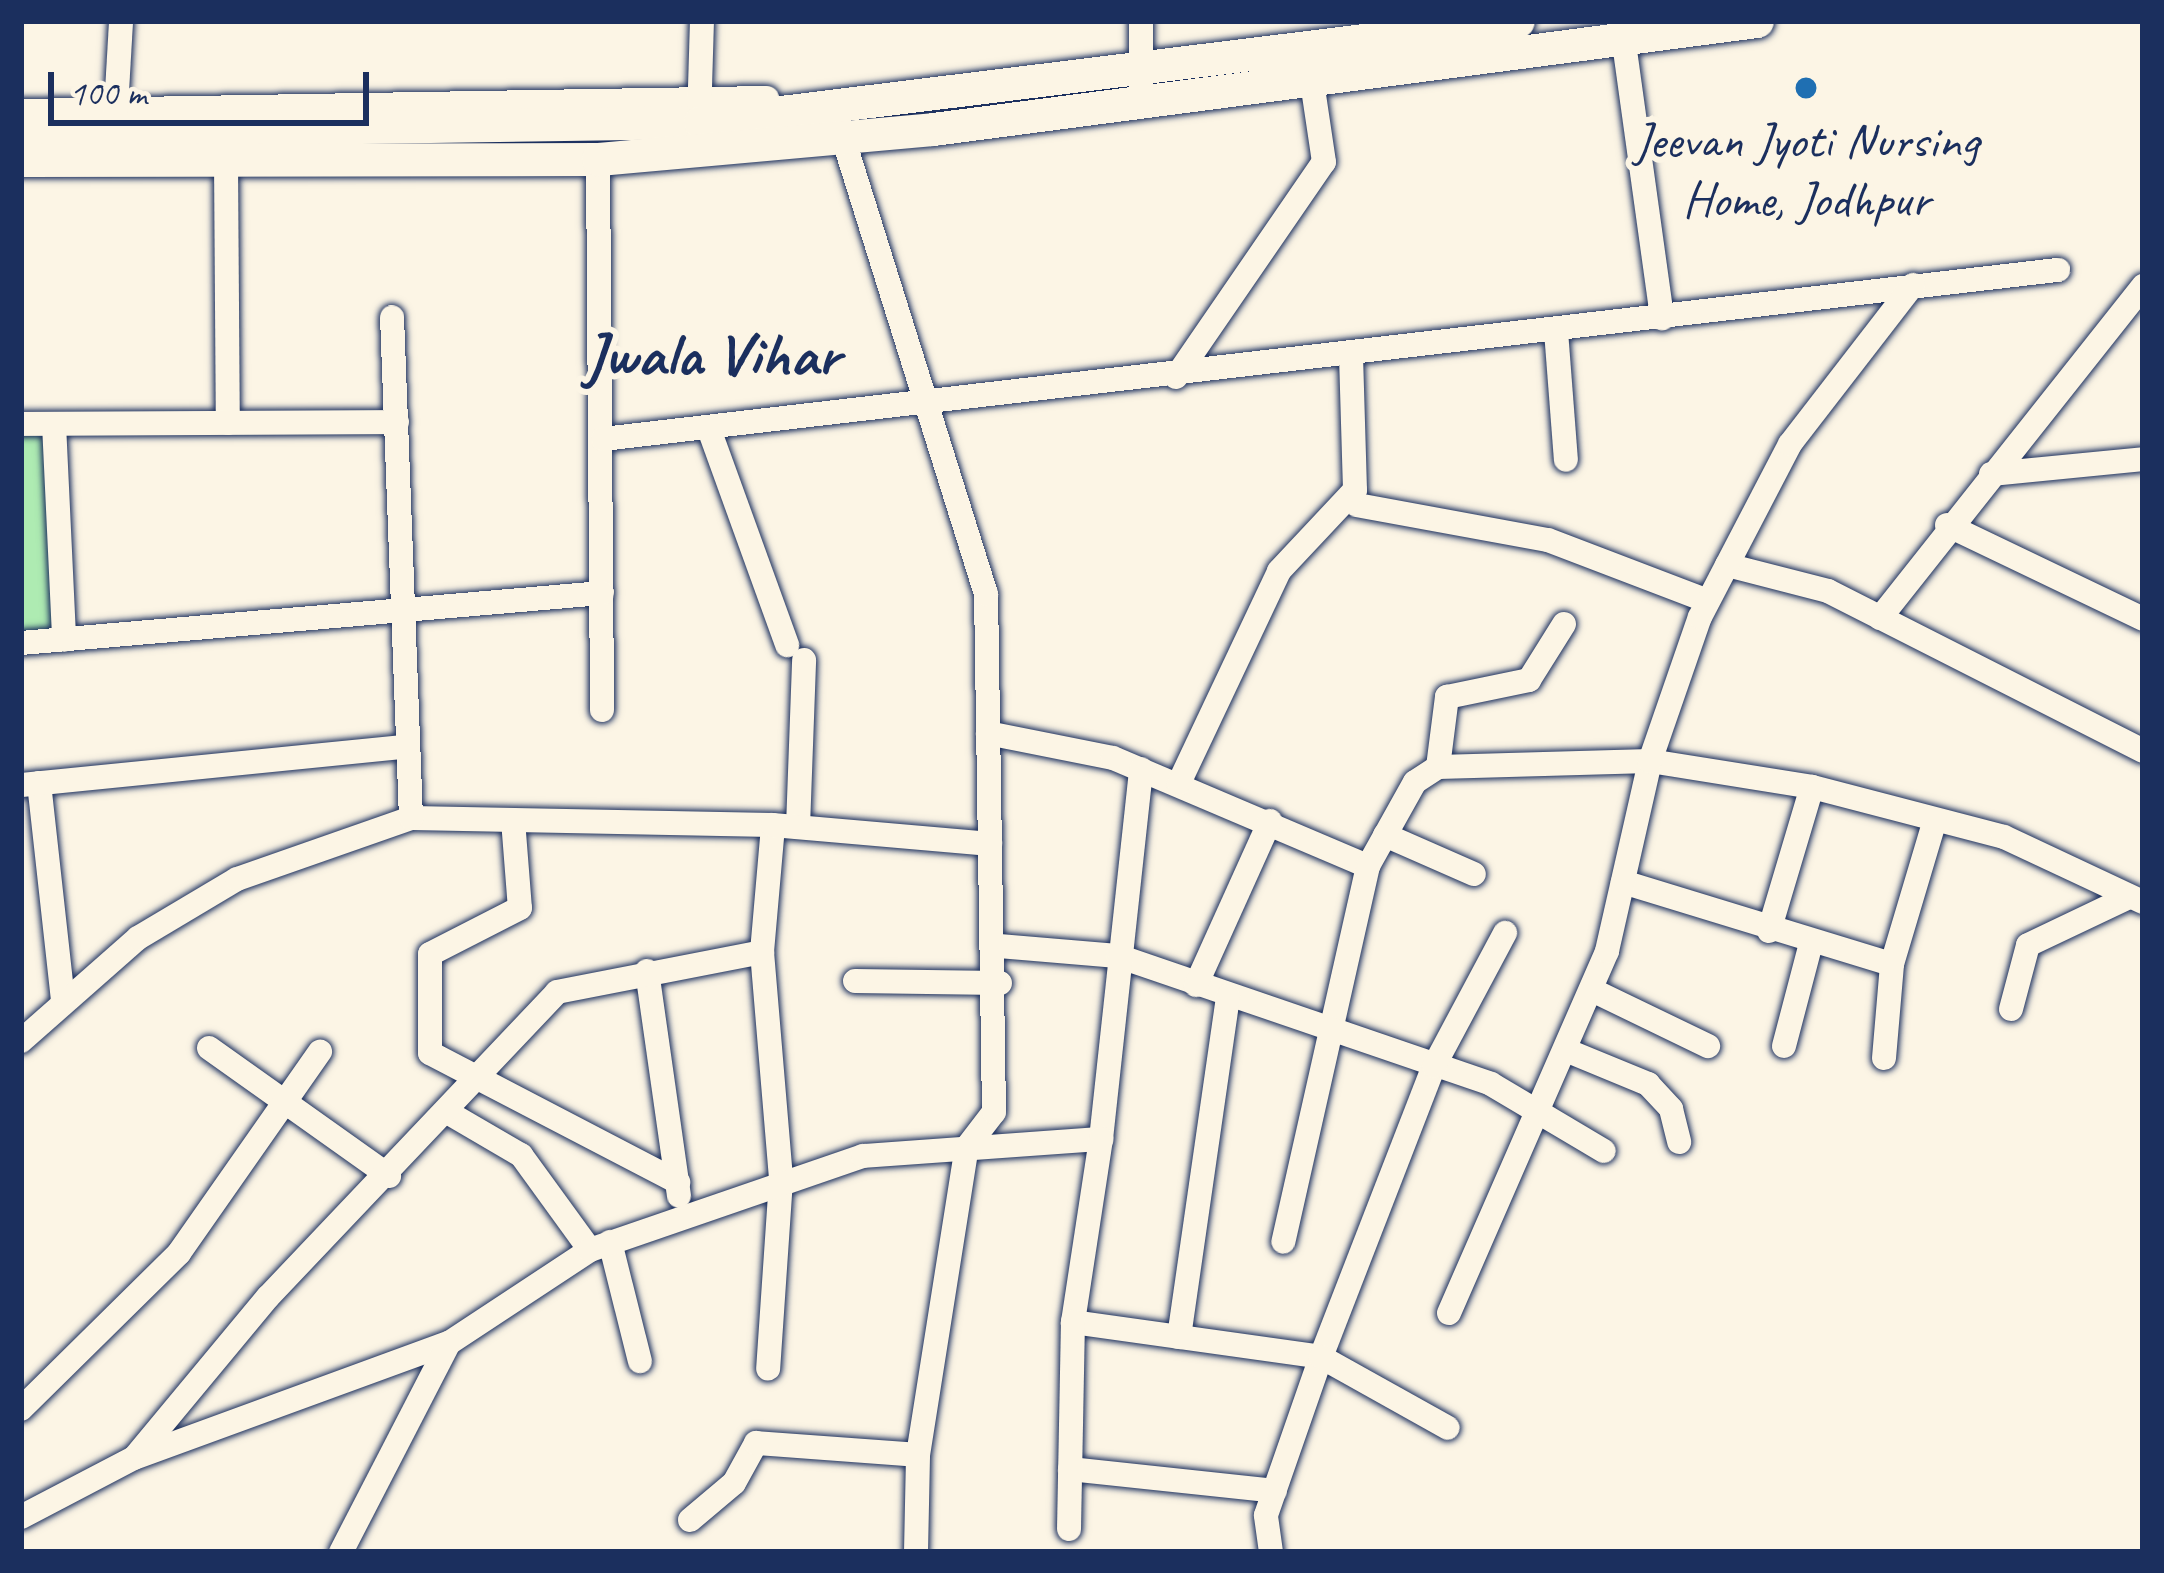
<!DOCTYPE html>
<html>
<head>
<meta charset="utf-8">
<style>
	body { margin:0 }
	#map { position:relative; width:2164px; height:1573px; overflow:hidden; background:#fcf5e5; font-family:Caveat,sans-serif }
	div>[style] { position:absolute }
	.green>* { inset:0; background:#aeebb2 }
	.roads { filter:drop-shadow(0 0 3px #1b2f5e) drop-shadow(0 0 3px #1b2f5e) }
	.minor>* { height:24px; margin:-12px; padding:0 12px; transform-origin:12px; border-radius:12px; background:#fcf5e5 }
	.secondary>* { height:33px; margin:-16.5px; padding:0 16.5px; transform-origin:16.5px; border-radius:16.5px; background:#fcf5e5 }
	.dots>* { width:33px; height:33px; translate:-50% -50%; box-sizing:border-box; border:6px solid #fcf5e5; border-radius:50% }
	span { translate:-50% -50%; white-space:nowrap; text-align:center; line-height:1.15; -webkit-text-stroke:12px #fcf5e5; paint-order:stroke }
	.poi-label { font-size:51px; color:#1b2f5e }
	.district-label { font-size:63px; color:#1b2f5e; font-weight:700 }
	.frame { position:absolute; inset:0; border:24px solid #1b2f5e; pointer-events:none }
	.scale { position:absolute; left:48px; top:72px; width:321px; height:54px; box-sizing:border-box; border:6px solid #1b2f5e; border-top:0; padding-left:15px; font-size:36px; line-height:42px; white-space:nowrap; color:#1b2f5e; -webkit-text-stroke:9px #fcf5e5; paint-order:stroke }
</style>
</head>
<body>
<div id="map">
	<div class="green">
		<div style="clip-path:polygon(21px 424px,54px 424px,64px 640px,21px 643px)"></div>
	</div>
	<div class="roads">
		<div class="minor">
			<div style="left:1624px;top:43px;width:278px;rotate:82.1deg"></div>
			<div style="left:1141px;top:103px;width:82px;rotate:-90deg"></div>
			<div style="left:21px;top:111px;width:746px;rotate:-1deg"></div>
			<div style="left:699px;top:121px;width:100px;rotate:-88.3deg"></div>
			<div style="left:115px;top:126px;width:105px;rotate:-86.7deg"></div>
			<div style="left:598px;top:159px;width:551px;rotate:89.58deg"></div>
			<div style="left:226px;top:161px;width:262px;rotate:89.6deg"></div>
			<div style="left:1556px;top:331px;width:129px;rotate:85.6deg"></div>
			<div style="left:1176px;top:377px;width:261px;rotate:-55.5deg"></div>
			<div style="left:1324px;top:162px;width:81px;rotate:-98.5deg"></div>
			<div style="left:21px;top:424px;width:376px;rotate:-0.3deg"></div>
			<div style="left:54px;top:424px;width:216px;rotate:87.3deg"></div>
			<div style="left:709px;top:429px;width:230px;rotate:70.1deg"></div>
			<div style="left:603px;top:439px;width:1465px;rotate:-6.63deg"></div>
			<div style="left:1991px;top:474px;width:153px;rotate:-5.6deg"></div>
			<div style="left:1357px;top:505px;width:194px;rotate:10.4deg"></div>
			<div style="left:1548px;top:540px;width:171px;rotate:20.9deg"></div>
			<div style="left:1947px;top:525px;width:217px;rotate:25.6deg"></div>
			<div style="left:1727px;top:565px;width:104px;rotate:14.4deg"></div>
			<div style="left:1828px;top:591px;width:353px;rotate:26.9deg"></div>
			<div style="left:1880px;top:618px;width:424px;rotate:-51.6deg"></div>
			<div style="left:21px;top:643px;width:583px;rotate:-4.92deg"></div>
			<div style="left:988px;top:733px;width:127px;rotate:11.3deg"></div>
			<div style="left:1113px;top:758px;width:277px;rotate:23deg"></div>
			<div style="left:1368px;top:866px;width:385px;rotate:102.7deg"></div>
			<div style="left:1438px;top:767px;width:71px;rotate:-82.7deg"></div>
			<div style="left:1447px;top:697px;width:84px;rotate:-11.7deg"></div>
			<div style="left:1529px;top:680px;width:66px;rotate:-58deg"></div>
			<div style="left:39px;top:783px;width:218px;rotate:83.7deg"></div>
			<div style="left:1179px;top:783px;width:234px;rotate:-64.7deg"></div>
			<div style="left:1279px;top:571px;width:111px;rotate:-46.8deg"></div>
			<div style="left:1355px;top:490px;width:134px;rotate:-91.7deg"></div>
			<div style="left:21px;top:785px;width:385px;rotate:-5.7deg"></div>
			<div style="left:411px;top:818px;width:362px;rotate:1.1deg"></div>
			<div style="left:513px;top:820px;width:88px;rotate:85.5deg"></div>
			<div style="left:520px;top:908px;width:101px;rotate:152.9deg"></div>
			<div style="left:430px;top:954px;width:99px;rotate:90deg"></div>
			<div style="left:430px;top:1053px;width:280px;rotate:27.5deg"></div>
			<div style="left:798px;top:827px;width:167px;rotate:-87.9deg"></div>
			<div style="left:1385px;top:835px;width:97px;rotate:23.7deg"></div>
			<div style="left:1368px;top:866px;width:96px;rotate:-60.8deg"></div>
			<div style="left:1415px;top:782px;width:27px;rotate:-33deg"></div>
			<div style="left:1438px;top:767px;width:212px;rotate:-1.6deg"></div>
			<div style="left:1650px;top:761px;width:164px;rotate:9.1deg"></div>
			<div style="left:1812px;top:787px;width:198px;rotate:14.6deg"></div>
			<div style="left:2004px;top:837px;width:153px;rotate:25.1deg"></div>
			<div style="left:1623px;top:882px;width:281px;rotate:17deg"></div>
			<div style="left:1892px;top:964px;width:150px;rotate:-73.4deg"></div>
			<div style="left:1769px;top:931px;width:150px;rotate:-73.4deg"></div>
			<div style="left:999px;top:946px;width:119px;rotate:4.8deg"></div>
			<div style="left:1118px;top:956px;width:394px;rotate:18.9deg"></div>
			<div style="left:1491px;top:1084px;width:131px;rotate:30.7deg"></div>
			<div style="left:762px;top:952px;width:127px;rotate:-85deg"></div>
			<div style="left:773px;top:825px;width:218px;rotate:5deg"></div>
			<div style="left:647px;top:971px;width:227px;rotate:81.9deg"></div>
			<div style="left:855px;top:981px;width:145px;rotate:0.8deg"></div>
			<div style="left:1196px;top:985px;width:180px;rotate:-65.7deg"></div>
			<div style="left:1592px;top:990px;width:129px;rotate:25.8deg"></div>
			<div style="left:2011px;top:1009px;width:66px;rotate:-75.1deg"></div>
			<div style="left:2028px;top:945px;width:112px;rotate:-25.4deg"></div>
			<div style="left:21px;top:1041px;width:156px;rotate:-41.4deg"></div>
			<div style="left:138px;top:938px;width:115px;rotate:-30.8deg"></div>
			<div style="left:237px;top:879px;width:184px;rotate:-19.3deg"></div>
			<div style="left:411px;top:818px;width:501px;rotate:-92.17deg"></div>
			<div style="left:1784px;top:1046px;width:106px;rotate:-75.3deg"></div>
			<div style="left:209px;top:1048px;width:221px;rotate:35.4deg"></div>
			<div style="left:1568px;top:1051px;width:87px;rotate:22.4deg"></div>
			<div style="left:1648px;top:1084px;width:34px;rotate:47deg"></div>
			<div style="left:1671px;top:1109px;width:34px;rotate:76deg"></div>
			<div style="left:1884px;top:1058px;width:94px;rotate:-85.1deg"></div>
			<div style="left:447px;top:1112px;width:86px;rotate:30.2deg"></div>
			<div style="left:521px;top:1155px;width:117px;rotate:54deg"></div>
			<div style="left:1101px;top:1139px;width:372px;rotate:-83.8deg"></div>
			<div style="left:610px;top:1242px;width:123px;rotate:75.9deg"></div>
			<div style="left:1449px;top:1313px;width:395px;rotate:-66.4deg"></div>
			<div style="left:1607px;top:951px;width:195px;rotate:-77.2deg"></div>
			<div style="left:1650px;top:761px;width:152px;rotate:-70.9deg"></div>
			<div style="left:1700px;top:617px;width:195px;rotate:-62.5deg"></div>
			<div style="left:1790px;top:444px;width:201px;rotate:-52.3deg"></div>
			<div style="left:1179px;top:1337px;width:344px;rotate:-81.8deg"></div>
			<div style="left:21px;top:1409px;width:222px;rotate:-44.6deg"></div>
			<div style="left:179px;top:1253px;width:246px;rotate:-55deg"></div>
			<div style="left:135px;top:1457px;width:208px;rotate:-50.3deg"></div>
			<div style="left:268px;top:1297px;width:420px;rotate:-46.5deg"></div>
			<div style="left:557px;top:992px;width:209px;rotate:-11deg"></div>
			<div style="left:762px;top:952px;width:229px;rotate:85.2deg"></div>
			<div style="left:781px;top:1180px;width:189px;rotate:93.9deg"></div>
			<div style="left:1070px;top:1469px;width:206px;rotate:6.1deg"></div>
			<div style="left:21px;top:1517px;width:127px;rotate:-27.6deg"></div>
			<div style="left:134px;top:1458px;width:335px;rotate:-20.1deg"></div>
			<div style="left:449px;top:1343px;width:169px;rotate:-33.4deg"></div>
			<div style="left:590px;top:1250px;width:289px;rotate:-19deg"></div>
			<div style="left:863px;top:1156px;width:239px;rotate:-4.1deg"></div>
			<div style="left:1101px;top:1139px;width:185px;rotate:98.7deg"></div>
			<div style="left:1073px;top:1322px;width:250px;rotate:8deg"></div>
			<div style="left:1321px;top:1357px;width:312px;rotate:-68.8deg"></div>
			<div style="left:1434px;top:1066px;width:151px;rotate:-61.9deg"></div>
			<div style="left:690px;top:1520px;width:57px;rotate:-40.1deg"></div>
			<div style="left:734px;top:1483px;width:46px;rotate:-61.2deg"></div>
			<div style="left:756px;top:1443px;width:162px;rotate:4.2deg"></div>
			<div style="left:918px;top:1455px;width:312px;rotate:-81deg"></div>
			<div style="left:967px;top:1147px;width:44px;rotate:-52.4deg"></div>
			<div style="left:994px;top:1112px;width:518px;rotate:-90.88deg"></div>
			<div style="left:986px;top:594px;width:495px;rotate:-107.4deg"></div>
			<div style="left:1069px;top:1529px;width:207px;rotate:-88.9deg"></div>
			<div style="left:341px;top:1552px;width:235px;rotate:-62.7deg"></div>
			<div style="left:916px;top:1552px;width:97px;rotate:-88.8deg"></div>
			<div style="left:1271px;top:1552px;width:37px;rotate:-98deg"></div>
			<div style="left:1266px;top:1515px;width:167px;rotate:-70.8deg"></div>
			<div style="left:1321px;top:1357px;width:145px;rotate:29.2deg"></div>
		</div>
		<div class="secondary">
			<div style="left:21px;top:132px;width:679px;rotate:-0.84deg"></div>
			<div style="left:700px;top:122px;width:824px;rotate:-7.04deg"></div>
			<div style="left:21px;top:160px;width:577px;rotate:-0.1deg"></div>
			<div style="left:598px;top:159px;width:336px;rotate:-5.1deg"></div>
			<div style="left:933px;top:129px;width:831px;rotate:-7.47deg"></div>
		</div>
	</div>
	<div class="dots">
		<div style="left:1806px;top:88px;background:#1f6fb2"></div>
	</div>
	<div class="poi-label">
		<span style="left:1806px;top:170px">Jeevan Jyoti Nursing<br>Home, Jodhpur</span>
	</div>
	<div class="district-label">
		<span style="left:712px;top:355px">Jwala Vihar</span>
	</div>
	<div class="frame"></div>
	<div class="scale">100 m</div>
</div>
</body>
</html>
